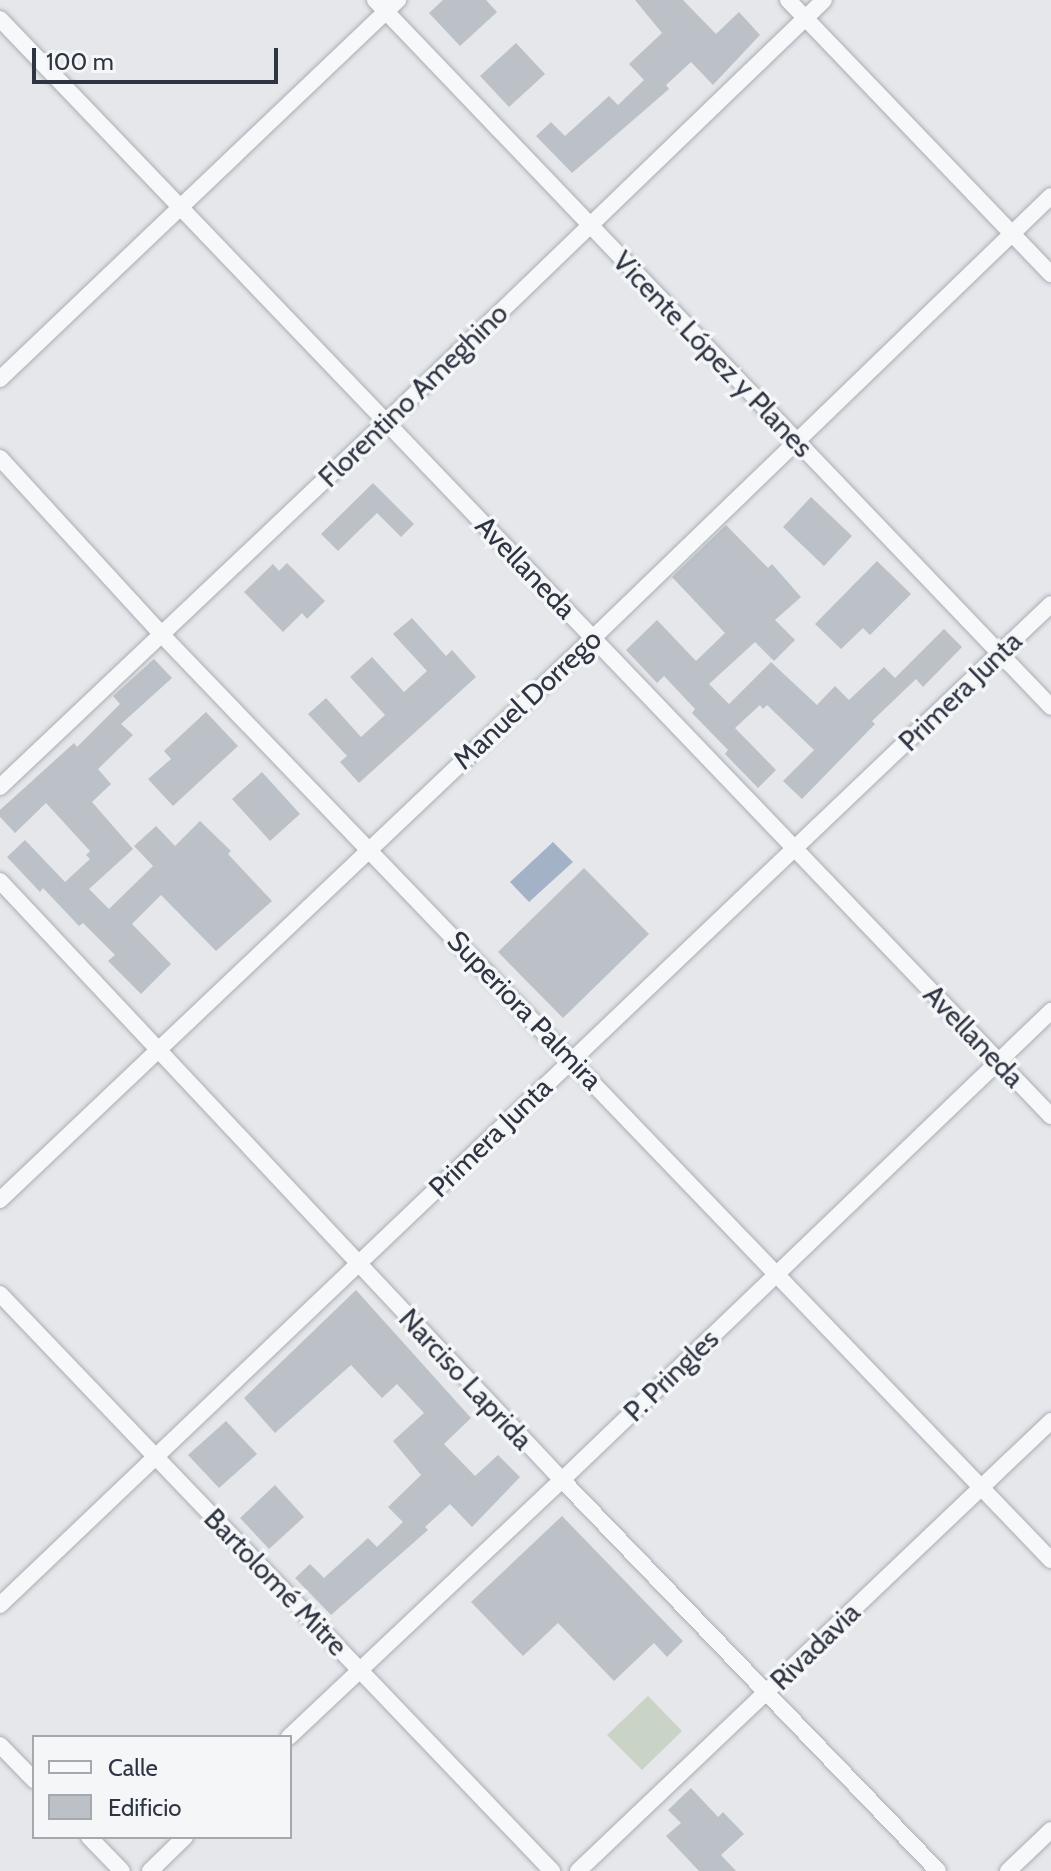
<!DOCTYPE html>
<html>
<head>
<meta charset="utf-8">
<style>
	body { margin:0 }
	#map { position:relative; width:1051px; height:1871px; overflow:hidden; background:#e5e7eb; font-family:Cabin,sans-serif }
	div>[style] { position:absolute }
	.green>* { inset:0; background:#c9d4c7 }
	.water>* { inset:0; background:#a4b2c7 }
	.building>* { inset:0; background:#bcc0c7 }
	.roads { filter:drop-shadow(0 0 2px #aaaeb5) drop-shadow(0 0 2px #aaaeb5) }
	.minor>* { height:16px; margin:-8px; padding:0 8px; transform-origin:8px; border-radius:8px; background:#f7f8f9 }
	span { translate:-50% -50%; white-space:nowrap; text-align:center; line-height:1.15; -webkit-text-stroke:7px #f4f6f8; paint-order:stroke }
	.street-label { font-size:28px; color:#2e3442 }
	.legend { position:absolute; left:32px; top:1735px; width:260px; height:104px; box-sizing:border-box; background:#f4f6f8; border:2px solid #a5a8af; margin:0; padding:10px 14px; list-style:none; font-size:24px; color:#2e3442 }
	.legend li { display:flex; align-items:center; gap:16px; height:40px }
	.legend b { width:40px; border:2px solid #a5a8af }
	.scale { position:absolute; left:32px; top:48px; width:246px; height:36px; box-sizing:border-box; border:4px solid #2e3442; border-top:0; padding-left:10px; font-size:24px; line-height:28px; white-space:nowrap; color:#2e3442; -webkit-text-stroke:6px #f4f6f8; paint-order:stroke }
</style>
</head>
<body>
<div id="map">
	<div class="green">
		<div style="clip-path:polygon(648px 1696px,682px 1731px,642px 1770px,607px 1735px)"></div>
	</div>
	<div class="water">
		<div style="clip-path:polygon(553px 842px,573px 862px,529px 902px,510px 882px)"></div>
	</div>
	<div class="building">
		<div style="clip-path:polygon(443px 0,486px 0,497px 12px,460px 46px,429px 13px)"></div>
		<div style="clip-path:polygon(635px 0,683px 0,716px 34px,739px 12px,760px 35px,713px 85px,691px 62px,666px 85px,669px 89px,572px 173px,536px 136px,551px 122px,565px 136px,609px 96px,618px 105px,644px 80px,629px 64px,662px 33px)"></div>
		<div style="clip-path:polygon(516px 43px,545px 74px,509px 107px,480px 76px)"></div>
		<div style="clip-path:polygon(373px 483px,414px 524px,401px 537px,377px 513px,338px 551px,321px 534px)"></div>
		<div style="clip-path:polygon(811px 497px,852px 536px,824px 566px,783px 527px)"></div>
		<div style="clip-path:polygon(726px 525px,768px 568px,772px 564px,801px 597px,775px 620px,795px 640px,774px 661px,755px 642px,709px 684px,729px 704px,771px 662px,817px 705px,835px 686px,849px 700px,884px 667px,895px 678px,944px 629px,962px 647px,923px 687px,916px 679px,872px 721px,875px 724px,802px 799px,783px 781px,814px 750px,767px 705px,763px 709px,760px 705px,735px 728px,776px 770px,758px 788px,725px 754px,728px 750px,692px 713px,695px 709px,664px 676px,657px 683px,626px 650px,657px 620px,696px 661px,725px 633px,672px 577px)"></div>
		<div style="clip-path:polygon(877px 561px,911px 594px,870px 635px,863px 628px,841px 649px,815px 624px)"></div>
		<div style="clip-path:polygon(287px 563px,325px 601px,307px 619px,302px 613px,283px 632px,244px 592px,273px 564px,279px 571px)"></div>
		<div style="clip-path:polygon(412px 618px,446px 656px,452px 650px,476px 677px,359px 783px,340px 762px,347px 756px,308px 714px,326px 698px,361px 737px,385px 715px,350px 677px,372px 657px,404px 692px,427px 671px,393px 634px)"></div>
		<div style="clip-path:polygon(154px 659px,172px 678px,121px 724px,133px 735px,98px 769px,111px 784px,92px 802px,133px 849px,89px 889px,109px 909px,153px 866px,134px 846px,156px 826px,175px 846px,200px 821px,231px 851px,228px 854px,272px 901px,216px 951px,161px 895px,132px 924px,171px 964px,141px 994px,108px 961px,115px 955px,83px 923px,79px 926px,43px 888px,40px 892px,7px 857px,25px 840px,65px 882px,90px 859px,86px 855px,90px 851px,46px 803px,15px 833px,0 817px,0 810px,74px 743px,77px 747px,120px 704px,113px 696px)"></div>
		<div style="clip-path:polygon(206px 712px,238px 746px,173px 806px,148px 779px,171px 759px,164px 751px)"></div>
		<div style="clip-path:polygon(262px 772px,300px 814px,270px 841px,232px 799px)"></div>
		<div style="clip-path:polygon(584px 868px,649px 934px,563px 1018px,498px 952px)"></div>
		<div style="clip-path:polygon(356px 1290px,471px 1418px,444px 1444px,475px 1476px,498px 1455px,520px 1477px,472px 1527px,450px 1504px,425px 1527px,428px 1530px,331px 1615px,295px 1578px,310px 1564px,324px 1578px,368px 1538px,377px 1547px,403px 1522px,388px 1507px,421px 1475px,393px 1441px,424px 1413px,397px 1384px,382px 1398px,351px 1365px,275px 1433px,244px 1398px)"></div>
		<div style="clip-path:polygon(226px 1421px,257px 1454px,219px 1488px,188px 1455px)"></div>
		<div style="clip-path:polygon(275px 1485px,304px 1517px,269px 1549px,240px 1518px)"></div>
		<div style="clip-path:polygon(562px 1516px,683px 1641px,667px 1657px,654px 1643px,614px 1681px,558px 1623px,523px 1656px,471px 1602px)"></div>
		<div style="clip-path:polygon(691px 1788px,718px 1817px,723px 1812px,744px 1834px,721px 1855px,736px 1871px,699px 1871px,666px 1836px,681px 1823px,668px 1810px)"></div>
	</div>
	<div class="roads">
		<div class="minor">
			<div style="left:375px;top:0;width:978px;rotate:46.28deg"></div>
			<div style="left:788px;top:0;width:380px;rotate:46.2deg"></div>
			<div style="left:0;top:19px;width:1519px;rotate:46.23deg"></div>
			<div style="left:0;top:379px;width:550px;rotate:-43.6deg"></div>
			<div style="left:0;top:458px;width:240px;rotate:47.5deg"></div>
			<div style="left:162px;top:635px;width:1283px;rotate:46.14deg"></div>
			<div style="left:0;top:787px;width:531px;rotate:-43.4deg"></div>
			<div style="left:386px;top:422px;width:608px;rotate:-43.93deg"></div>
			<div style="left:0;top:881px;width:821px;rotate:46.83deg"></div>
			<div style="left:562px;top:1480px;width:542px;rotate:46.12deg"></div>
			<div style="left:0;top:1200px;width:817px;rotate:-43.46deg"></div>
			<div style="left:593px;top:638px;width:636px;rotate:-43.98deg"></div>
			<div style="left:0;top:1294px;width:799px;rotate:46.27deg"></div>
			<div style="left:0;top:1605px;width:1451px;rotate:-43.6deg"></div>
			<div style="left:289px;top:1737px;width:375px;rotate:-43.3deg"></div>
			<div style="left:562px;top:1480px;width:678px;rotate:-43.8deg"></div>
			<div style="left:0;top:1745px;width:49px;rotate:45.8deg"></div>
			<div style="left:89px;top:1837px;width:47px;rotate:45.9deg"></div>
			<div style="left:150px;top:1871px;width:49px;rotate:-44.2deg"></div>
			<div style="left:578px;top:1871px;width:653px;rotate:-43.57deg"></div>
			<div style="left:1008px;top:1871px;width:59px;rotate:-43.6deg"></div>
		</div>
	</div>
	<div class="street-label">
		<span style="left:713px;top:354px;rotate:46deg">Vicente López y Planes</span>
		<span style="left:413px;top:395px;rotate:-44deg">Florentino Ameghino</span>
		<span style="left:526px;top:567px;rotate:46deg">Avellaneda</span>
		<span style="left:960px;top:691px;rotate:-44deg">Primera Junta</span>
		<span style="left:527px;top:699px;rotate:-43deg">Manuel Dorrego</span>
		<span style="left:525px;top:1010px;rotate:46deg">Superiora Palmira</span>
		<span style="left:974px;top:1036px;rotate:46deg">Avellaneda</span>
		<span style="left:490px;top:1137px;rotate:-44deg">Primera Junta</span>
		<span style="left:671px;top:1375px;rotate:-44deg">P. Pringles</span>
		<span style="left:466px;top:1379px;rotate:47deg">Narciso Laprida</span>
		<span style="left:276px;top:1582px;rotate:46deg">Bartolomé Mitre</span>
		<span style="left:815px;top:1646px;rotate:-44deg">Rivadavia</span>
	</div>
	<ul class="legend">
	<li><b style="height:10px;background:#f7f8f9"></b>Calle</li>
	<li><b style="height:22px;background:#bcc0c7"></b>Edificio</li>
	</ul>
	<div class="scale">100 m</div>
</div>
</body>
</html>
